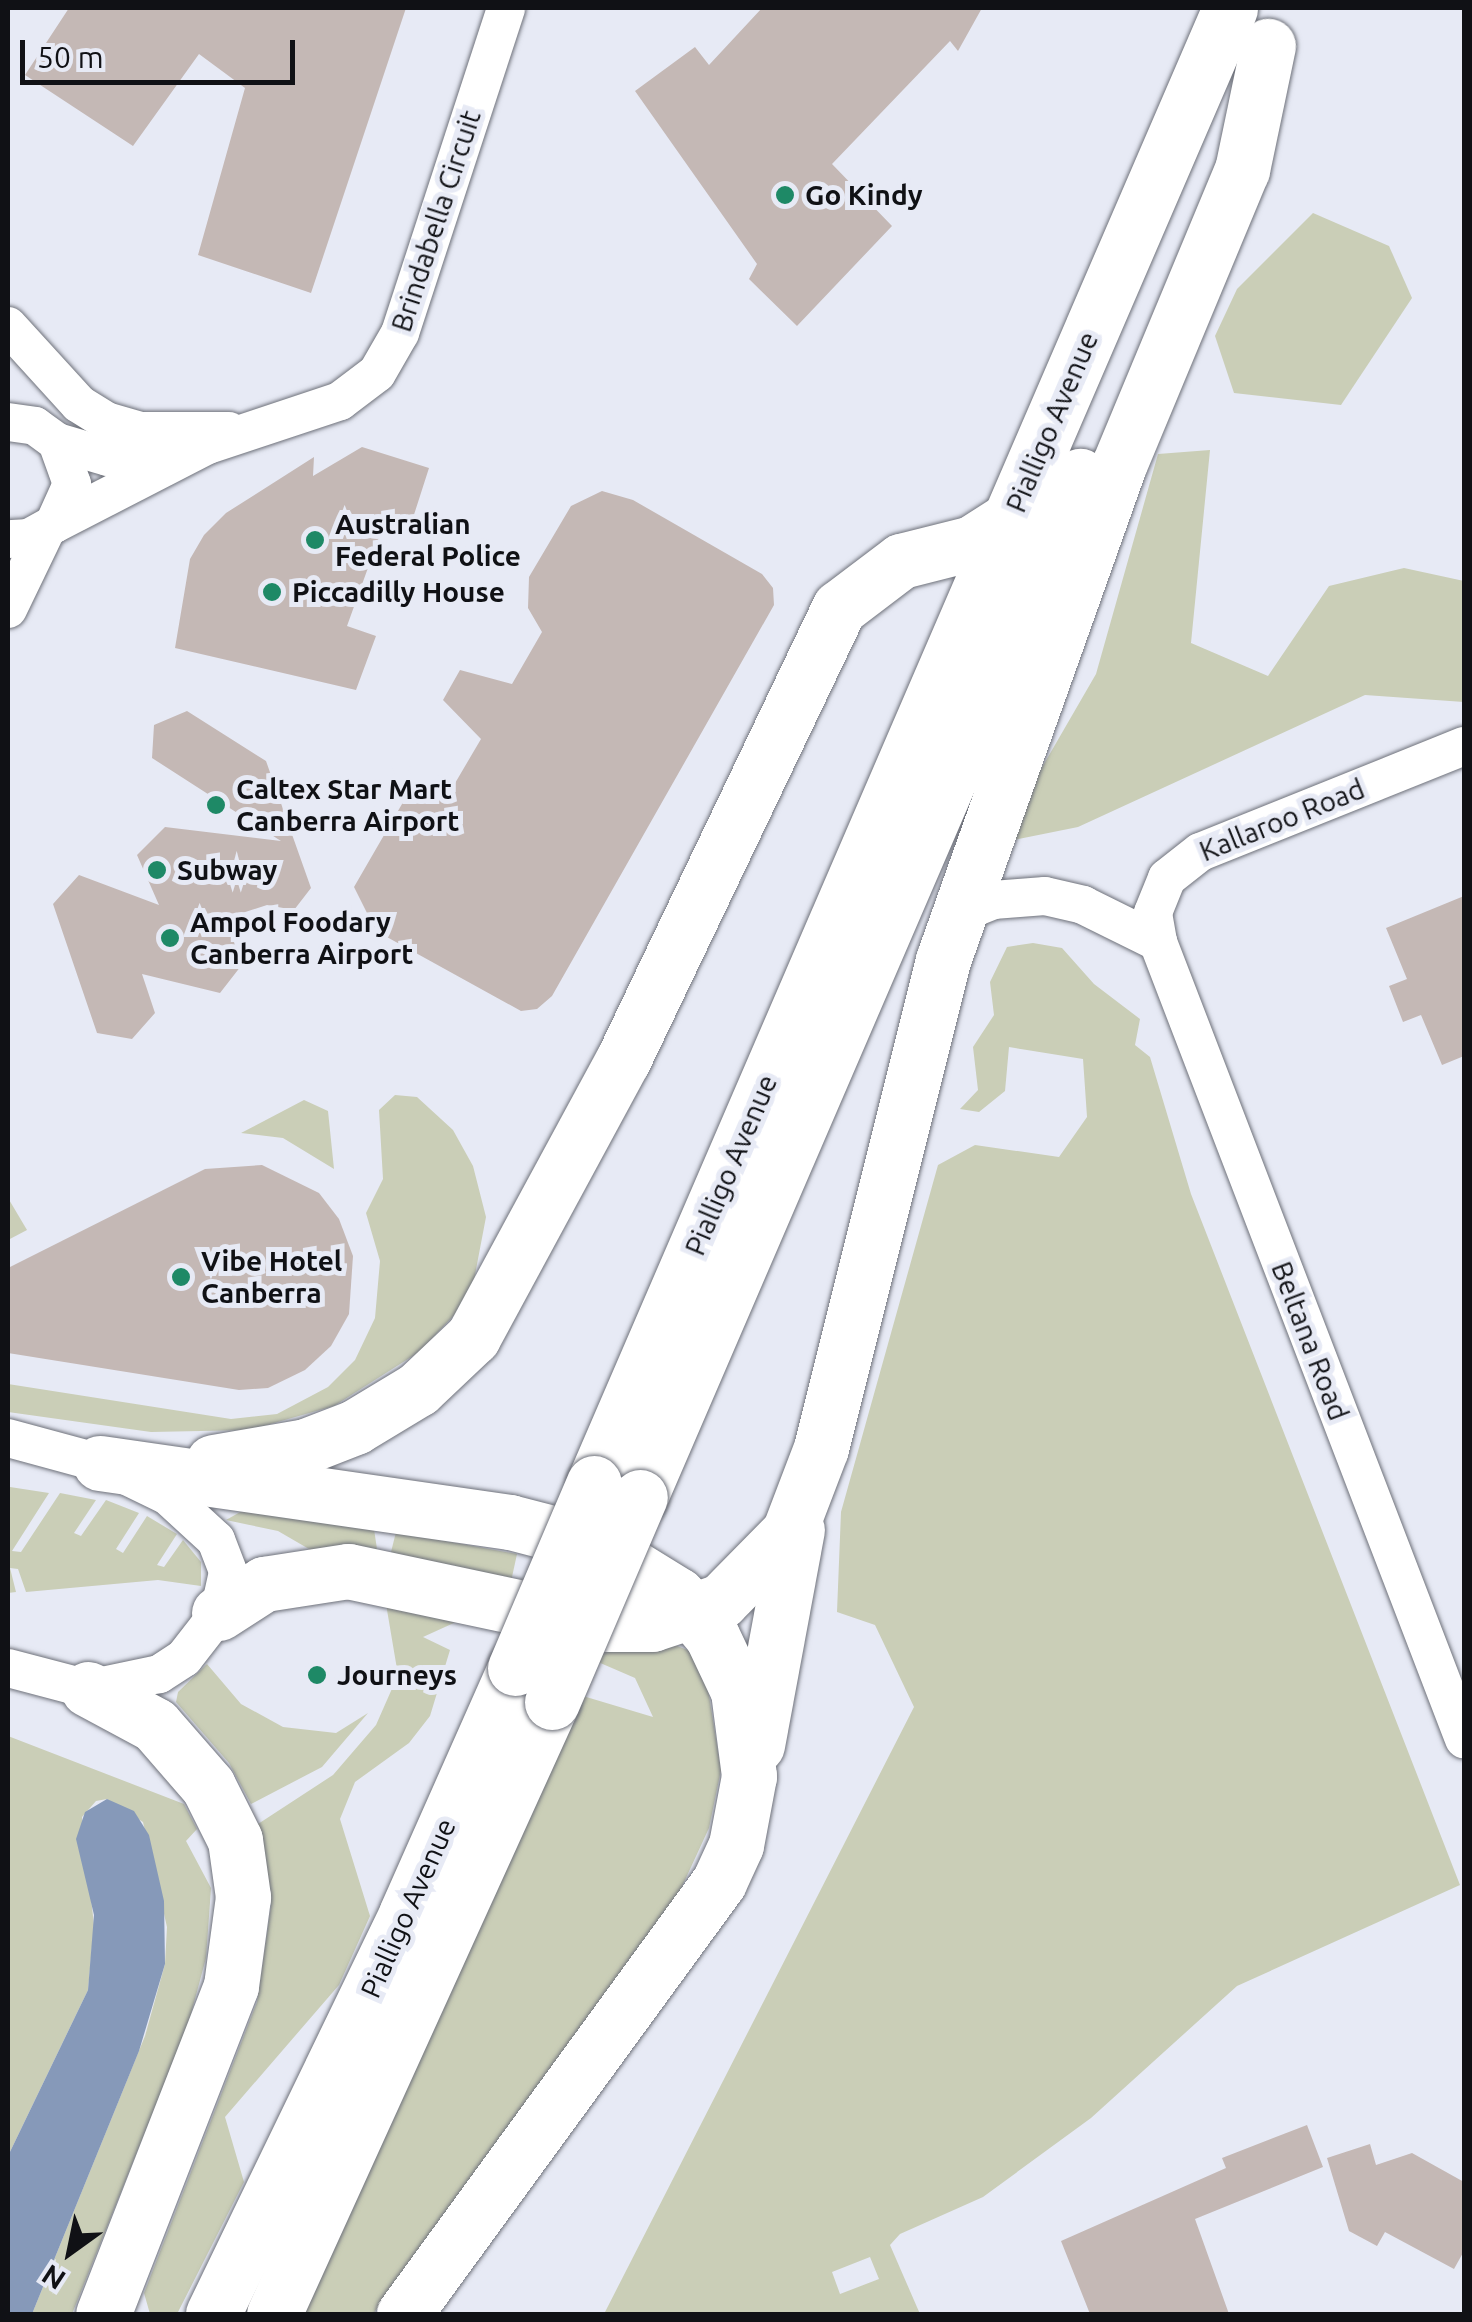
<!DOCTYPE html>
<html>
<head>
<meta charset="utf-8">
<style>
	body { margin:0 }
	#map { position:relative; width:1472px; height:2322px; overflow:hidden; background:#e7eaf5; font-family:Ubuntu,sans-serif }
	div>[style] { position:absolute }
	.green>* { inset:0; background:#caceb7 }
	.water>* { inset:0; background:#8699b9 }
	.building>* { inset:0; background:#c4b8b5 }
	.roads { filter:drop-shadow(0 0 2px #6e717a) drop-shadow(0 0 2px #6e717a) }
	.street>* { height:38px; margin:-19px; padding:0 19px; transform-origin:19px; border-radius:19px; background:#fff }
	.primary>* { height:55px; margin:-27.5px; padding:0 27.5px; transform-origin:27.5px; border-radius:27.5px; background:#fff }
	.bridges { filter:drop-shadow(0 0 2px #6e717a) drop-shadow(0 0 2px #6e717a) }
	.primary-bridge>* { height:55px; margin:-27.5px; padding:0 27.5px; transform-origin:27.5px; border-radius:27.5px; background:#fff }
	.dots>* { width:28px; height:28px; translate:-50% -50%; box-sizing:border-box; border:5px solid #e7eaf5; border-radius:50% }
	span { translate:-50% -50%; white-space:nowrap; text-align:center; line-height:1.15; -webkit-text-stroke:10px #e7eaf5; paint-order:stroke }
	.poi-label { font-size:28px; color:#101115; font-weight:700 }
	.left { translate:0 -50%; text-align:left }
	.street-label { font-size:28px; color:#101115 }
	.frame { position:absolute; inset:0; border:10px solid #101115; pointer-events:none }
	.north { position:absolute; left:20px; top:2202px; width:100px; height:100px; -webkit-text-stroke:8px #e7eaf5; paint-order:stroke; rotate:213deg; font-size:28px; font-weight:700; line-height:40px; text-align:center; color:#101115 }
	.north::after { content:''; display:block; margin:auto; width:35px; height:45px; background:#101115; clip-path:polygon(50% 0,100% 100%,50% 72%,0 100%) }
	.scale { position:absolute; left:20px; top:40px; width:275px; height:45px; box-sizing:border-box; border:5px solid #101115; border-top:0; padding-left:12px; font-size:30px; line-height:35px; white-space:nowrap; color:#101115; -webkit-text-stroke:8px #e7eaf5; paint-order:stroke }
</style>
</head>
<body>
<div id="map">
	<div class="green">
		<div style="clip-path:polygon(1313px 213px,1389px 246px,1412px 298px,1341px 405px,1234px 393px,1215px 336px,1237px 289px)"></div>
		<div style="clip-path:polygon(1210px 450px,1191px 643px,1268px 676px,1329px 586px,1404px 568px,1464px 581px,1464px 702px,1365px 695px,1078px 827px,1014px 840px,1037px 776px,1096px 674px,1158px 454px)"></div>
		<div style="clip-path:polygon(evenodd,1033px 943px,1062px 948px,1094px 984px,1140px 1019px,1135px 1045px,1150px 1057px,1191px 1194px,1460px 1885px,1237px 1986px,1091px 2118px,983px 2197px,900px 2234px,890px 2245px,920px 2314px,604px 2314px,914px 1707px,875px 1625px,837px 1612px,841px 1512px,938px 1165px,975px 1145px,1059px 1157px,1087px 1117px,1083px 1059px,1009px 1047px,1005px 1091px,979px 1112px,960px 1109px,978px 1090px,973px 1047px,994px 1015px,990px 982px,1007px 947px,1033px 943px,870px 2257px,879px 2279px,840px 2294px,832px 2272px,870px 2257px)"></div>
		<div style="clip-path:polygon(395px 1095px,417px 1097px,453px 1130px,473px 1166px,486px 1217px,474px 1280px,459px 1310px,419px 1352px,334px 1406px,250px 1430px,151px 1432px,8px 1412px,8px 1384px,231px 1419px,277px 1414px,328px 1387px,355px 1360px,375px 1318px,380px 1261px,366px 1213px,383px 1179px,379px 1110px)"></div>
		<div style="clip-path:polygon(304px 1100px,328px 1111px,334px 1169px,283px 1138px,241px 1133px)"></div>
		<div style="clip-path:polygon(8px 1198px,27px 1230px,8px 1240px)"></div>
		<div style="clip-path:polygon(10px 1487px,49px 1493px,12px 1551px,21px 1552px,60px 1493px,96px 1500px,74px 1533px,81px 1536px,106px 1500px,139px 1513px,116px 1549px,123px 1553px,147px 1516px,177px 1534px,157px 1565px,164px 1567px,183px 1540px,201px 1562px,201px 1586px,158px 1580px,26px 1592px,18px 1569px,10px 1568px,16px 1592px,8px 1593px)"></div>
		<div style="clip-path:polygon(242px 1511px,374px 1529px,377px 1549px,321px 1556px,278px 1531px,226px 1520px)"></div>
		<div style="clip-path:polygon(396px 1532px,517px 1554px,510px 1586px,391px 1552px)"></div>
		<div style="clip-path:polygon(386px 1604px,456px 1622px,423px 1637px,450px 1650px,430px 1716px,409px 1743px,355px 1782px,340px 1819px,370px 1916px,339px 1985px,225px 2117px,244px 2182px,177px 2314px,150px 2314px,144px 2293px,257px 2002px,271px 1906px,258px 1824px,333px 1775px,376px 1725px,398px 1675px)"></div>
		<div style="clip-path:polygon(672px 1644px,690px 1651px,707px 1683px,721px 1770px,709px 1828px,679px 1893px,373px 2314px,302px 2314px,583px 1696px,653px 1717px,635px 1678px,598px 1662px,605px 1646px)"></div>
		<div style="clip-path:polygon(207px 1664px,241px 1704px,283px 1727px,336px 1733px,368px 1713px,322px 1767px,251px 1804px,229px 1763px,176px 1702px,178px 1692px)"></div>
		<div style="clip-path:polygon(8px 1736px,184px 1804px,197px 1829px,186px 1841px,211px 1888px,206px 1958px,188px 2025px,72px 2314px,32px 2314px,145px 2036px,165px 1964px,167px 1927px,143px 1822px,107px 1799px,96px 1801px,82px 1817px,94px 1925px,88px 1990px,8px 2156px)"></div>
	</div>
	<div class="water">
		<div style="clip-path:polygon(107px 1799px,134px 1811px,149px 1835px,164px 1901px,165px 1964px,139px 2051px,32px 2314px,8px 2314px,8px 2156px,88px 1990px,94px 1915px,76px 1839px,85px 1812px)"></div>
	</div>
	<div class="building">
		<div style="clip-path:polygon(69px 8px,406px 8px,311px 293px,198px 255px,245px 88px,199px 54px,133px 146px,25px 75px)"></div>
		<div style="clip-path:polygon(762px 8px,982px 8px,958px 51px,950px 41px,832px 164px,892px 226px,797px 326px,749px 279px,757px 264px,635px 91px,695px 47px,709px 65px)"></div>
		<div style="clip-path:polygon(362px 447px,429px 468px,411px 524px,386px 518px,347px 626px,376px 636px,356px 690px,175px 648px,190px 559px,204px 535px,226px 513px,314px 457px,313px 476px)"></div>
		<div style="clip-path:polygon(602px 491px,633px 500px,762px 574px,773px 588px,774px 605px,552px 996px,537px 1009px,521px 1011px,376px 931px,354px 887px,402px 804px,423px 791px,451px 790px,481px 739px,443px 700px,460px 670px,512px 684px,542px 632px,528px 608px,529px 577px,571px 506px)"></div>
		<div style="clip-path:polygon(187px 711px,266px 761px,311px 888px,294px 910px,267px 905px,227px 918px,241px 966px,220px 993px,142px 974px,155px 1013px,132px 1039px,97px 1033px,53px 904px,79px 875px,159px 905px,137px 855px,165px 827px,281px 841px,152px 758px,154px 725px)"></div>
		<div style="clip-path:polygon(1464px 896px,1464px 1056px,1442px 1065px,1421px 1015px,1403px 1022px,1389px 986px,1407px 979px,1386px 928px)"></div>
		<div style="clip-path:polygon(262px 1165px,319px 1193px,339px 1219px,353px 1256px,349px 1314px,331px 1346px,305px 1370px,268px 1388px,239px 1390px,8px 1353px,8px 1268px,205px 1169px)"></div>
		<div style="clip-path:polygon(1307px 2125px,1323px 2167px,1195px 2219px,1229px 2314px,1090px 2314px,1061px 2241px,1226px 2168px,1222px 2158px)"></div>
		<div style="clip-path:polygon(1370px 2144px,1376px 2165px,1412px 2153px,1464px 2182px,1464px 2251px,1454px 2269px,1385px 2232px,1377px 2246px,1349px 2231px,1327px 2158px)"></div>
	</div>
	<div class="roads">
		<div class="street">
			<div style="left:8px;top:326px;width:105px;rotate:47.7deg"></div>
			<div style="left:79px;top:404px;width:32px;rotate:32deg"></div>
			<div style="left:106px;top:421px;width:36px;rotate:16deg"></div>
			<div style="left:141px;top:431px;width:88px"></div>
			<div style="left:8px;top:422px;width:27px;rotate:8deg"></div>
			<div style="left:35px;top:426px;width:27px;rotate:36deg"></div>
			<div style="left:57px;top:442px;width:45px;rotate:70.3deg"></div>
			<div style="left:72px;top:484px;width:44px;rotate:114.2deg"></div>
			<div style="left:54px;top:524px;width:29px;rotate:151deg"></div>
			<div style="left:29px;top:538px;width:21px;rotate:177deg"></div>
			<div style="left:57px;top:442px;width:53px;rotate:16.4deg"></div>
			<div style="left:108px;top:457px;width:68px;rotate:-5deg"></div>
			<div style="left:54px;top:524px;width:173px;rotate:-27.2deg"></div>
			<div style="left:208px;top:445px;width:139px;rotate:-18.4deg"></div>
			<div style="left:340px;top:401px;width:46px;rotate:-37.1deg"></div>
			<div style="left:377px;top:373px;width:46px;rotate:-60.1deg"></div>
			<div style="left:400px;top:333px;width:342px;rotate:-71.9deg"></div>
			<div style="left:8px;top:609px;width:88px;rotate:-64.3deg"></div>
			<div style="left:1464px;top:746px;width:284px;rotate:158.1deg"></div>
			<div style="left:1200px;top:852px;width:42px;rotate:141.8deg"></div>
			<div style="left:1167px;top:878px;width:38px;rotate:112deg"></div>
			<div style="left:1153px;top:913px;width:29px;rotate:80deg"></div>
			<div style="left:1158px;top:942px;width:854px;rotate:69deg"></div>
			<div style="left:959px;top:914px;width:37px;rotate:-22deg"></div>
			<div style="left:993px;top:900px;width:52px;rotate:-4.4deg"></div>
			<div style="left:1045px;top:896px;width:39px;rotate:13deg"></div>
			<div style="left:1083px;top:905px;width:84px;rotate:26.3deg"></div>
			<div style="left:8px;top:1438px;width:95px;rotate:15.2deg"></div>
			<div style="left:100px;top:1463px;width:76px;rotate:25.9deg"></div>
			<div style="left:168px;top:1496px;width:65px;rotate:42.5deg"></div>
			<div style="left:216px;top:1540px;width:34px;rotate:69deg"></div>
			<div style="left:228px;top:1572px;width:42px;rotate:102.4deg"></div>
			<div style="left:219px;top:1613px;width:57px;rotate:127.9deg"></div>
			<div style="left:184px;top:1658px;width:30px;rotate:147deg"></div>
			<div style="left:159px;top:1674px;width:73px;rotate:168.1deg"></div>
			<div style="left:88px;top:1689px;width:83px;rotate:-165.3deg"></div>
		</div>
		<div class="primary">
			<div style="left:213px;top:1462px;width:94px;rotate:-9.8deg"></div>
			<div style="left:306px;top:1446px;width:53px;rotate:-21.2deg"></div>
			<div style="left:355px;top:1427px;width:74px;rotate:-31.1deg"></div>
			<div style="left:418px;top:1389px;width:76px;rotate:-43.4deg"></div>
			<div style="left:473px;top:1337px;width:315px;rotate:-61.6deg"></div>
			<div style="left:623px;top:1060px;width:501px;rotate:-64.46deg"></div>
			<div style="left:839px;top:608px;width:78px;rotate:-37.2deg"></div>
			<div style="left:901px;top:561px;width:73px;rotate:-14.2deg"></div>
			<div style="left:972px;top:543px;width:46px;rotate:-32.7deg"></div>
			<div style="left:100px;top:1463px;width:414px;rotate:8.2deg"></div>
			<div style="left:510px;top:1522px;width:88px;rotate:14.5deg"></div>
			<div style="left:595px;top:1544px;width:97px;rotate:31.6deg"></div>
			<div style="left:678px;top:1595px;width:53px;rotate:50.3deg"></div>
			<div style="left:712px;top:1636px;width:61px;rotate:64.7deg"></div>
			<div style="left:738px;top:1691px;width:86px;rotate:82.6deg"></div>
			<div style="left:749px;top:1776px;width:70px;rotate:100.7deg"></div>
			<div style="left:736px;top:1845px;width:41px;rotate:114.7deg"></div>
			<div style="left:719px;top:1882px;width:535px;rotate:126.1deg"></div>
			<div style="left:594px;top:1483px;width:1606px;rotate:-66.67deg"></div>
			<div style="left:640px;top:1497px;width:1112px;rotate:-66.69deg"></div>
			<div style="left:219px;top:1613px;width:54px;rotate:-32.8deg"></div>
			<div style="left:264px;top:1584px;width:85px;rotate:-8.8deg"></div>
			<div style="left:348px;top:1571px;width:255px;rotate:12deg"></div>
			<div style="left:597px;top:1624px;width:55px"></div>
			<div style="left:652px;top:1624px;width:73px;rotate:-18.4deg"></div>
			<div style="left:721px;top:1601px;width:97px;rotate:-45.4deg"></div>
			<div style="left:789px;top:1532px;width:90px;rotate:-69.1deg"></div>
			<div style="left:821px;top:1448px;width:503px;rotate:-75.96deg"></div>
			<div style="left:943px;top:960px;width:525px;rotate:-70.43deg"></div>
			<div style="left:1119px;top:465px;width:320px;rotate:-67.4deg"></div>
			<div style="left:1242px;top:170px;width:127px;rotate:-78.2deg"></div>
			<div style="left:88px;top:1689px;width:76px;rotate:28.2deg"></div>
			<div style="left:155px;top:1725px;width:81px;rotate:49deg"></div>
			<div style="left:208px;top:1786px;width:60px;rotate:63.4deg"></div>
			<div style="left:235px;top:1840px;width:58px;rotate:82deg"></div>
			<div style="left:243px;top:1897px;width:90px;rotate:97.7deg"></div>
			<div style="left:231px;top:1986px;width:352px;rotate:111.3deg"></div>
			<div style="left:757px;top:1745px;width:219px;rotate:-79.5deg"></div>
			<div style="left:213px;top:2314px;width:444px;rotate:-64.2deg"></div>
			<div style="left:406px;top:1914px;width:269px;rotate:-66.1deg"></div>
			<div style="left:274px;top:2314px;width:672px;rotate:-65.57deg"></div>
		</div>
	</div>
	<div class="bridges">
		<div class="primary-bridge">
			<div style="left:515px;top:1668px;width:201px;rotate:-66.9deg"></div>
			<div style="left:552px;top:1702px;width:223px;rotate:-66.8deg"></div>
		</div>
	</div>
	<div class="dots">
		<div style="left:785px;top:195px;background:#1e8966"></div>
		<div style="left:315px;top:540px;background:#1e8966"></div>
		<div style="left:272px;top:592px;background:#1e8966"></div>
		<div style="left:216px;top:805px;background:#1e8966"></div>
		<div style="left:157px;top:870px;background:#1e8966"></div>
		<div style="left:170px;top:938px;background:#1e8966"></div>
		<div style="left:181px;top:1277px;background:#1e8966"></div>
		<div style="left:317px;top:1675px;background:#1e8966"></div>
	</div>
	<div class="poi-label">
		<span class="left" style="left:805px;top:195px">Go Kindy</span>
		<span class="left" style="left:335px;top:540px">Australian<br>Federal Police</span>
		<span class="left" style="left:292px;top:592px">Piccadilly House</span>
		<span class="left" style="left:236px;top:805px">Caltex Star Mart<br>Canberra Airport</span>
		<span class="left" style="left:177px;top:870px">Subway</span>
		<span class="left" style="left:190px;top:938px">Ampol Foodary<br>Canberra Airport</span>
		<span class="left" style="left:201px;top:1277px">Vibe Hotel<br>Canberra</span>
		<span class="left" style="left:337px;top:1675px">Journeys</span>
	</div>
	<div class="street-label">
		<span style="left:436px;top:221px;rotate:-72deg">Brindabella Circuit</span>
		<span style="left:1052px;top:422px;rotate:-67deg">Pialligo Avenue</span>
		<span style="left:1282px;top:820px;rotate:-22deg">Kallaroo Road</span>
		<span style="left:731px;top:1165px;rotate:-67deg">Pialligo Avenue</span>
		<span style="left:1310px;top:1341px;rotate:69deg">Beltana Road</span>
		<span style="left:408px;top:1908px;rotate:-66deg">Pialligo Avenue</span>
	</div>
	<div class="frame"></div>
	<div class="north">N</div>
	<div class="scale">50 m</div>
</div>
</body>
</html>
